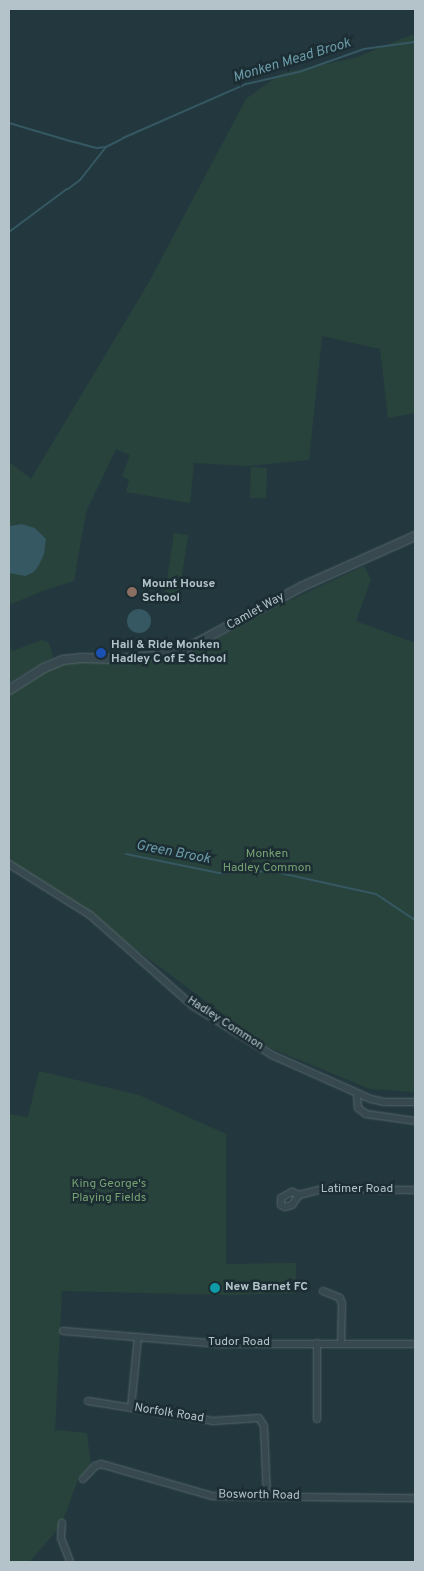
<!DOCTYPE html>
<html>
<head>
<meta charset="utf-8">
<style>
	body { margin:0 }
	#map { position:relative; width:424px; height:1571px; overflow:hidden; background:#23383e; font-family:Overpass,sans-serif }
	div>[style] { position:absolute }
	.green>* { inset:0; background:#28433b }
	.water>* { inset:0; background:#355863 }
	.round { border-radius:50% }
	.stream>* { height:2px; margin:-1px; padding:0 1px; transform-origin:1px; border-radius:1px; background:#355863 }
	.roads { filter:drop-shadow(0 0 1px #55666c) drop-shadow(0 0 1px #55666c) }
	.minor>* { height:6px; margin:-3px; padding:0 3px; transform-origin:3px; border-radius:3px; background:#37494e }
	.tertiary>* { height:8px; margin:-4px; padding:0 4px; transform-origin:4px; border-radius:4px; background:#37494e }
	.dots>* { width:14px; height:14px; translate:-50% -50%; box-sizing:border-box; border:2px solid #1c2e33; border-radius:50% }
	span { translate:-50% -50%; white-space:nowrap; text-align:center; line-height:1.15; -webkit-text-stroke:5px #1c2e33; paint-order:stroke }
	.poi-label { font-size:12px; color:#b3c3c9; font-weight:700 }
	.left { translate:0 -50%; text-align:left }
	.street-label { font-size:12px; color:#b3c3c9 }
	.park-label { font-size:12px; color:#76a071 }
	.water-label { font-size:14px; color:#6b9ba9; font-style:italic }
	.frame { position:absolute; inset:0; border:10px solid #b3c3c9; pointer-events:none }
</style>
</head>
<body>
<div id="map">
	<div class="green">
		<div style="clip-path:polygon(411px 35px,415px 35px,415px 413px,388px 418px,380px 349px,322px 336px,309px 460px,247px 466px,194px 463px,190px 503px,126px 492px,129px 480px,122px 476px,130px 455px,116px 449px,86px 512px,74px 581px,45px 590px,9px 605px,9px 573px,34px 572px,44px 554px,46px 539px,35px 528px,22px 524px,9px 526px,9px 462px,31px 479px,149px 282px,246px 99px,282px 73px,355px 58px)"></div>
		<div style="clip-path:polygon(251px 467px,267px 468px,266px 498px,250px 498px)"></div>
		<div style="clip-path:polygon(174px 533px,188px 535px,178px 602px,164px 600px)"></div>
		<div style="clip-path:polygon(364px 566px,371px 579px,356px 621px,415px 643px,415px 1092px,370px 1089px,268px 1047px,107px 928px,9px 860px,9px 693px,45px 671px,73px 661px,125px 662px,180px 658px,280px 605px)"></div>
		<div style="clip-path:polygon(42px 640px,49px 643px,53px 657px,9px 683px,9px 641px,12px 651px)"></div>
		<div style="clip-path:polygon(39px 1071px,139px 1095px,226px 1134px,226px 1264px,296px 1263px,296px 1293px,228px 1295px,62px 1291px,55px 1430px,87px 1433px,91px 1464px,79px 1477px,62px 1523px,52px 1536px,29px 1562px,9px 1562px,9px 1114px,28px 1117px)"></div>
	</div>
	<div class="water">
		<div style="clip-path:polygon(22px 524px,35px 528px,46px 539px,44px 554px,39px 565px,34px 572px,25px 576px,9px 573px,9px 526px)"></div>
		<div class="round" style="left:127px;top:609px;width:24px;height:24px"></div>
	</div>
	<div class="stream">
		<div style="left:9px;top:123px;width:67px;rotate:16.5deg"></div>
		<div style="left:123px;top:138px;width:134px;rotate:-23.7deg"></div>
		<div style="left:246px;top:84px;width:54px;rotate:-12.8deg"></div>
		<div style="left:299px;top:72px;width:69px;rotate:-19.5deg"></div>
		<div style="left:364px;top:49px;width:51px;rotate:-7.8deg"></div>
		<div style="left:74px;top:142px;width:24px;rotate:15deg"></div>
		<div style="left:97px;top:148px;width:9px;rotate:-6deg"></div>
		<div style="left:68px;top:189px;width:15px;rotate:-37deg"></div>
		<div style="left:80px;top:180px;width:42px;rotate:-51.8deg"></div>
		<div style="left:106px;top:147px;width:18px;rotate:-27deg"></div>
		<div style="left:9px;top:232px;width:72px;rotate:-36.6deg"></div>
		<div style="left:126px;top:854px;width:95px;rotate:11.5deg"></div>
		<div style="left:219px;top:873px;width:52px;rotate:-2.2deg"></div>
		<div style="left:271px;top:871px;width:107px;rotate:12.4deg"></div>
		<div style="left:376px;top:894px;width:47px;rotate:33.7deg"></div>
	</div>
	<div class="roads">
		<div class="minor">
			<div style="left:9px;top:864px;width:96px;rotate:32.2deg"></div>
			<div style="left:90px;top:915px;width:137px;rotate:41.5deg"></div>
			<div style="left:193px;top:1006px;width:93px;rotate:31.8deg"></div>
			<div style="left:272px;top:1055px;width:108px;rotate:24deg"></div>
			<div style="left:371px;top:1099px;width:13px;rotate:13deg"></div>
			<div style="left:384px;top:1102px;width:31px"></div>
			<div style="left:357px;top:1094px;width:14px;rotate:86deg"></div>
			<div style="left:358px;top:1108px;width:10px;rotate:37deg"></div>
			<div style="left:366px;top:1114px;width:49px;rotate:8.1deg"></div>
			<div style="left:299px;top:1195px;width:12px;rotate:125deg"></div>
			<div style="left:292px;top:1205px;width:7px;rotate:164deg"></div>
			<div style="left:285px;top:1207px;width:4px;rotate:-153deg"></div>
			<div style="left:281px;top:1205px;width:7px;rotate:-90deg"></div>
			<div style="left:281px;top:1198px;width:13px;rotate:-29deg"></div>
			<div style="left:292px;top:1192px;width:8px;rotate:23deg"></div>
			<div style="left:299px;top:1195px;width:25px;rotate:-14deg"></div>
			<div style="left:323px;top:1189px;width:92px;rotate:0.6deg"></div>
			<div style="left:323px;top:1291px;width:18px;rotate:22deg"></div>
			<div style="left:340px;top:1298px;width:6px;rotate:72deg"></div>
			<div style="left:342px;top:1304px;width:40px;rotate:91.4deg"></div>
			<div style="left:63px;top:1331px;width:158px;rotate:4.7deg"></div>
			<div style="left:220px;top:1344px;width:195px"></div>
			<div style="left:88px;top:1401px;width:127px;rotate:9.1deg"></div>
			<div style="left:213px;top:1421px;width:46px;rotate:-3.7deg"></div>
			<div style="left:259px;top:1418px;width:9px;rotate:58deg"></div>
			<div style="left:264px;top:1426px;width:71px;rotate:87.6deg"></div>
			<div style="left:131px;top:1408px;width:71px;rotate:-84.4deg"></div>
			<div style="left:317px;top:1419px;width:76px;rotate:-90deg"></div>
			<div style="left:83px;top:1479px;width:18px;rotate:-47deg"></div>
			<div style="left:95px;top:1466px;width:6px;rotate:-18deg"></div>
			<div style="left:101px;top:1464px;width:116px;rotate:16.1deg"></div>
			<div style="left:212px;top:1496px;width:203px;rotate:0.6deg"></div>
			<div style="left:62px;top:1523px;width:15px;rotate:94deg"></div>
			<div style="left:61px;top:1538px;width:26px;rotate:69deg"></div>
		</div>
		<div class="tertiary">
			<div style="left:9px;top:690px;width:41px;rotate:-32.2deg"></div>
			<div style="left:44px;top:668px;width:21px;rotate:-23deg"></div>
			<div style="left:63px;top:660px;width:18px;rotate:-6deg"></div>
			<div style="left:81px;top:658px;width:41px;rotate:1.4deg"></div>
			<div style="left:122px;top:659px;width:56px;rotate:-6.1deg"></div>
			<div style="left:178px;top:653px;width:140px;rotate:-28.2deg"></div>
			<div style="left:301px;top:587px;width:125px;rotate:-24.1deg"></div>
		</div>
	</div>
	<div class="dots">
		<div style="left:132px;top:592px;background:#8d6e63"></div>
		<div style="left:101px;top:653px;background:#1a4fb4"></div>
		<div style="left:215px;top:1288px;background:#0f9aa8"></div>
	</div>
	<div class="poi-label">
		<span class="left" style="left:142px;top:592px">Mount House<br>School</span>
		<span class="left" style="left:111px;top:653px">Hail &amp; Ride Monken<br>Hadley C of E School</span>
		<span class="left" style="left:225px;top:1288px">New Barnet FC</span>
	</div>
	<div class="street-label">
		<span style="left:256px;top:612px;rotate:-29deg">Camlet Way</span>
		<span style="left:225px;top:1024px;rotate:33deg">Hadley Common</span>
		<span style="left:357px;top:1190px">Latimer Road</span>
		<span style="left:239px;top:1343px">Tudor Road</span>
		<span style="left:169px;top:1414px;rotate:9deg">Norfolk Road</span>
		<span style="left:259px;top:1496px;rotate:1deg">Bosworth Road</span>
	</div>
	<div class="park-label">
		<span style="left:267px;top:862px">Monken<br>Hadley Common</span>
		<span style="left:109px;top:1192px">King George's<br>Playing Fields</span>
	</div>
	<div class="water-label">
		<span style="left:292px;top:61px;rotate:-17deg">Monken Mead Brook</span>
		<span style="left:173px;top:853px;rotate:11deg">Green Brook</span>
	</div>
	<div class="frame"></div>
</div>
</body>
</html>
